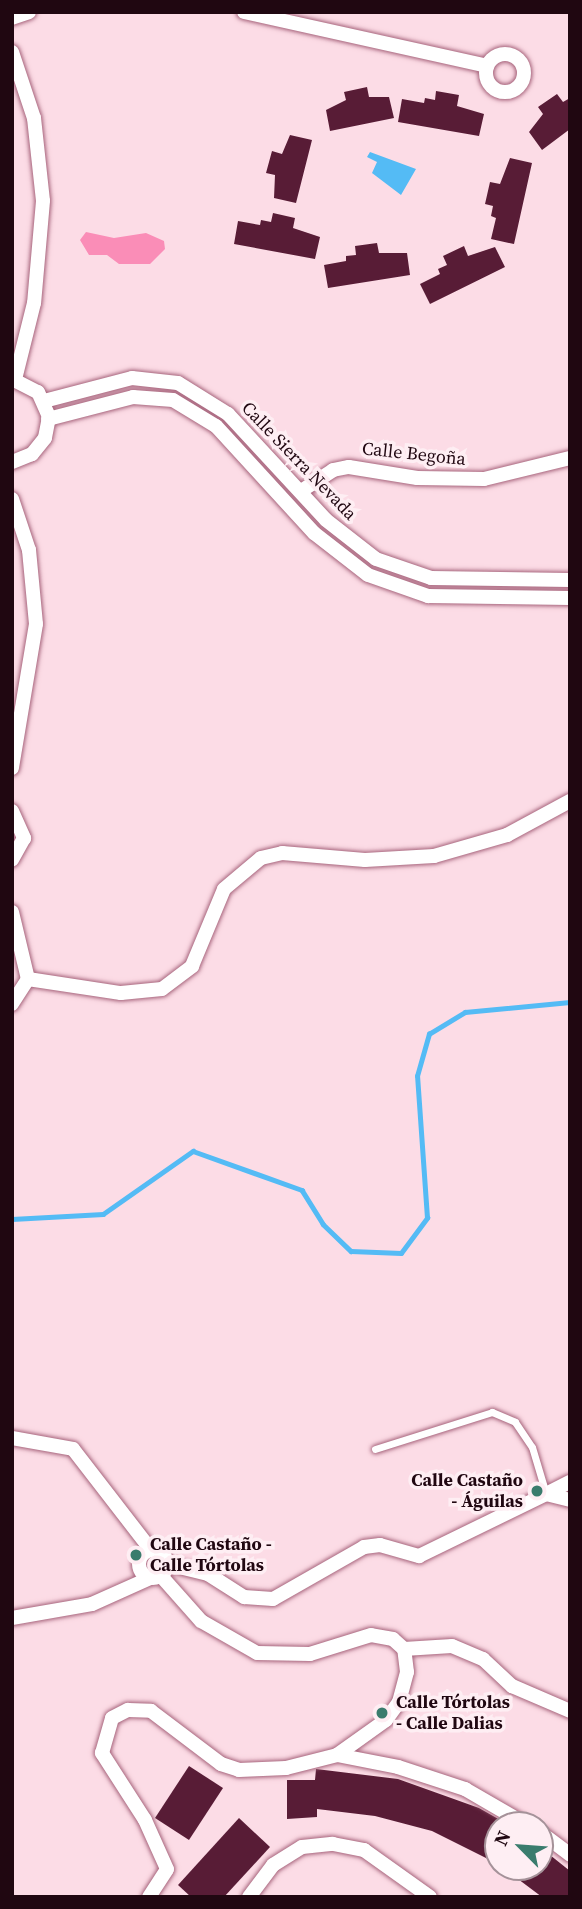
<!DOCTYPE html>
<html>
<head>
<meta charset="utf-8">
<style>
	body { margin:0 }
	#map { position:relative; width:582px; height:1909px; overflow:hidden; background:#fcdce6; font-family:"Source Serif 4",serif }
	div>[style] { position:absolute }
	.green>* { inset:0; background:#fa8db7 }
	.water>* { inset:0; background:#54bbf5 }
	.stream>* { height:4.5px; margin:-2.25px; padding:0 2.25px; transform-origin:2.25px; border-radius:2.25px; background:#54bbf5 }
	.building>* { inset:0; background:#581c36 }
	.roads { filter:drop-shadow(0 0 2px #a7647c) drop-shadow(0 0 2px #a7647c) }
	.service>* { height:7px; margin:-3.5px; padding:0 3.5px; transform-origin:3.5px; border-radius:3.5px; background:#fff }
	.minor>* { height:14px; margin:-7px; padding:0 7px; transform-origin:7px; border-radius:7px; background:#fff }
	.minor>.ring { margin:-7px; padding:0; box-sizing:content-box; background:none; border:14px solid #fff; border-radius:50% }
	.dots>* { width:19px; height:19px; translate:-50% -50%; box-sizing:border-box; border:4px solid #feeef3; border-radius:50% }
	span { translate:-50% -50%; white-space:nowrap; text-align:center; line-height:1.15; -webkit-text-stroke:7px #feeef3; paint-order:stroke }
	.street-label { font-size:18px; color:#200711 }
	.poi-label { font-size:18px; color:#200711; font-weight:700 }
	.right { translate:-100% -50%; text-align:right }
	.left { translate:0 -50%; text-align:left }
	.frame { position:absolute; inset:0; border:14px solid #200711; pointer-events:none }
	.north { position:absolute; left:484px; top:1811px; width:70px; height:70px; box-sizing:border-box; background:#feeef3; border:2px solid #a59299; border-radius:50%; rotate:295deg; font-size:19px; font-weight:700; line-height:28px; text-align:center; color:#200711 }
	.north::after { content:''; display:block; margin:auto; width:24px; height:32px; background:#3a7c6d; clip-path:polygon(50% 0,100% 100%,50% 72%,0 100%) }
</style>
</head>
<body>
<div id="map">
	<div class="green">
		<div style="clip-path:polygon(86px 232px,114px 238px,146px 233px,164px 241px,165px 249px,150px 264px,119px 264px,107px 255px,89px 255px,80px 240px)"></div>
	</div>
	<div class="water">
		<div style="clip-path:polygon(370px 152px,416px 169px,401px 195px,372px 173px,377px 162px,367px 157px)"></div>
	</div>
	<div class="stream">
		<div style="left:12px;top:1219px;width:91px;rotate:-3.1deg"></div>
		<div style="left:103px;top:1214px;width:110px;rotate:-35deg"></div>
		<div style="left:193px;top:1151px;width:116px;rotate:19.7deg"></div>
		<div style="left:302px;top:1190px;width:40px;rotate:58deg"></div>
		<div style="left:323px;top:1224px;width:39px;rotate:44deg"></div>
		<div style="left:351px;top:1251px;width:50px;rotate:2.3deg"></div>
		<div style="left:401px;top:1253px;width:44px;rotate:-53.4deg"></div>
		<div style="left:427px;top:1218px;width:142px;rotate:-94deg"></div>
		<div style="left:417px;top:1076px;width:44px;rotate:-74.1deg"></div>
		<div style="left:429px;top:1034px;width:42px;rotate:-31.4deg"></div>
		<div style="left:465px;top:1012px;width:105px;rotate:-5.4deg"></div>
	</div>
	<div class="building">
		<div style="clip-path:polygon(367px 87px,369px 97px,389px 97px,394px 118px,330px 131px,326px 110px,346px 100px,344px 92px)"></div>
		<div style="clip-path:polygon(436px 91px,459px 95px,457px 106px,484px 114px,479px 136px,398px 122px,402px 99px,424px 103px,425px 98px,435px 100px)"></div>
		<div style="clip-path:polygon(557px 94px,563px 102px,570px 98px,570px 129px,542px 150px,529px 132px,543px 114px,538px 107px)"></div>
		<div style="clip-path:polygon(290px 135px,312px 140px,296px 203px,274px 198px,275px 175px,266px 173px,272px 151px,282px 154px)"></div>
		<div style="clip-path:polygon(510px 158px,532px 163px,514px 244px,491px 239px,496px 218px,491px 216px,493px 206px,485px 204px,490px 182px,500px 184px)"></div>
		<div style="clip-path:polygon(273px 213px,295px 218px,293px 228px,320px 237px,315px 259px,234px 244px,238px 221px,260px 225px,261px 220px,271px 222px)"></div>
		<div style="clip-path:polygon(377px 243px,379px 253px,407px 253px,410px 275px,328px 288px,324px 265px,346px 261px,346px 256px,356px 255px,355px 246px)"></div>
		<div style="clip-path:polygon(464px 246px,468px 256px,495px 247px,505px 267px,430px 304px,420px 284px,440px 274px,438px 269px,447px 265px,443px 256px)"></div>
		<div style="clip-path:polygon(189px 1766px,223px 1788px,189px 1840px,155px 1818px)"></div>
		<div style="clip-path:polygon(316px 1769px,398px 1779px,479px 1808px,509px 1825px,498px 1825px,498px 1864px,432px 1831px,375px 1816px,317px 1809px,317px 1817px,287px 1819px,287px 1780px,315px 1780px)"></div>
		<div style="clip-path:polygon(239px 1818px,270px 1847px,224px 1897px,191px 1897px,178px 1885px)"></div>
		<div style="clip-path:polygon(540px 1847px,570px 1871px,570px 1897px,542px 1897px,502px 1867px,540px 1867px)"></div>
	</div>
	<div class="roads">
		<div class="service">
			<div style="left:375px;top:1449px;width:123px;rotate:-17.5deg"></div>
			<div style="left:492px;top:1412px;width:25px;rotate:23deg"></div>
			<div style="left:515px;top:1422px;width:30px;rotate:56deg"></div>
			<div style="left:532px;top:1447px;width:49px;rotate:73.4deg"></div>
		</div>
		<div class="minor">
			<div style="left:244px;top:12px;width:249px;rotate:12.5deg"></div>
			<div style="left:12px;top:18px;width:18px;rotate:-19deg"></div>
			<div style="left:12px;top:52px;width:70px;rotate:71.6deg"></div>
			<div style="left:34px;top:118px;width:83px;rotate:83.8deg"></div>
			<div style="left:43px;top:201px;width:102px;rotate:95deg"></div>
			<div style="left:34px;top:303px;width:78px;rotate:104deg"></div>
			<div class="ring" style="left:486px;top:54px;width:24px;height:24px"></div>
			<div style="left:12px;top:379px;width:29px;rotate:27deg"></div>
			<div style="left:38px;top:392px;width:27px;rotate:66deg"></div>
			<div style="left:49px;top:417px;width:21px;rotate:101deg"></div>
			<div style="left:45px;top:438px;width:21px;rotate:129deg"></div>
			<div style="left:32px;top:454px;width:22px;rotate:158deg"></div>
			<div style="left:44px;top:401px;width:91px;rotate:-14.6deg"></div>
			<div style="left:132px;top:378px;width:46px;rotate:6.2deg"></div>
			<div style="left:178px;top:383px;width:59px;rotate:31.8deg"></div>
			<div style="left:228px;top:414px;width:144px;rotate:47.2deg"></div>
			<div style="left:326px;top:520px;width:63px;rotate:38deg"></div>
			<div style="left:376px;top:559px;width:58px;rotate:19.1deg"></div>
			<div style="left:431px;top:578px;width:139px;rotate:0.8deg"></div>
			<div style="left:48px;top:419px;width:88px;rotate:-14.5deg"></div>
			<div style="left:133px;top:397px;width:40px;rotate:4.3deg"></div>
			<div style="left:173px;top:400px;width:50px;rotate:31.2deg"></div>
			<div style="left:216px;top:426px;width:145px;rotate:47.5deg"></div>
			<div style="left:314px;top:533px;width:68px;rotate:37.9deg"></div>
			<div style="left:368px;top:575px;width:64px;rotate:19.3deg"></div>
			<div style="left:428px;top:596px;width:142px;rotate:0.8deg"></div>
			<div style="left:301px;top:491px;width:38px;rotate:-33deg"></div>
			<div style="left:333px;top:470px;width:16px;rotate:-11deg"></div>
			<div style="left:349px;top:467px;width:69px;rotate:9.2deg"></div>
			<div style="left:417px;top:478px;width:67px;rotate:0.9deg"></div>
			<div style="left:484px;top:479px;width:89px;rotate:-13.7deg"></div>
			<div style="left:12px;top:499px;width:54px;rotate:71.6deg"></div>
			<div style="left:29px;top:550px;width:74px;rotate:84.6deg"></div>
			<div style="left:36px;top:624px;width:146px;rotate:99.5deg"></div>
			<div style="left:12px;top:811px;width:30px;rotate:66deg"></div>
			<div style="left:24px;top:838px;width:25px;rotate:119deg"></div>
			<div style="left:12px;top:912px;width:69px;rotate:76.6deg"></div>
			<div style="left:28px;top:979px;width:30px;rotate:123deg"></div>
			<div style="left:28px;top:979px;width:94px;rotate:8.6deg"></div>
			<div style="left:121px;top:993px;width:41px;rotate:-5.6deg"></div>
			<div style="left:162px;top:989px;width:38px;rotate:-37deg"></div>
			<div style="left:192px;top:966px;width:83px;rotate:-67.4deg"></div>
			<div style="left:224px;top:889px;width:48px;rotate:-40deg"></div>
			<div style="left:261px;top:858px;width:22px;rotate:-13deg"></div>
			<div style="left:282px;top:853px;width:83px;rotate:4.8deg"></div>
			<div style="left:365px;top:860px;width:69px;rotate:-3.3deg"></div>
			<div style="left:434px;top:856px;width:76px;rotate:-16deg"></div>
			<div style="left:507px;top:835px;width:72px;rotate:-28.4deg"></div>
			<div style="left:12px;top:1438px;width:62px;rotate:10.2deg"></div>
			<div style="left:73px;top:1449px;width:128px;rotate:52.3deg"></div>
			<div style="left:546px;top:1494px;width:27px;rotate:-27deg"></div>
			<div class="ring" style="left:139px;top:1550px;width:14px;height:14px"></div>
			<div style="left:167px;top:1564px;width:42px;rotate:13.7deg"></div>
			<div style="left:208px;top:1574px;width:43px;rotate:32.6deg"></div>
			<div style="left:244px;top:1597px;width:29px;rotate:4deg"></div>
			<div style="left:273px;top:1599px;width:105px;rotate:-29.7deg"></div>
			<div style="left:364px;top:1547px;width:16px;rotate:-7deg"></div>
			<div style="left:380px;top:1545px;width:41px;rotate:15.8deg"></div>
			<div style="left:419px;top:1556px;width:141px;rotate:-26deg"></div>
			<div style="left:546px;top:1494px;width:25px;rotate:14deg"></div>
			<div style="left:12px;top:1618px;width:81px;rotate:-9.9deg"></div>
			<div style="left:92px;top:1604px;width:64px;rotate:-24.1deg"></div>
			<div style="left:404px;top:1649px;width:48px;rotate:-3.6deg"></div>
			<div style="left:452px;top:1646px;width:34px;rotate:23deg"></div>
			<div style="left:483px;top:1659px;width:40px;rotate:43deg"></div>
			<div style="left:512px;top:1686px;width:63px;rotate:23.3deg"></div>
			<div style="left:337px;top:1755px;width:62px;rotate:11.1deg"></div>
			<div style="left:398px;top:1767px;width:71px;rotate:18.2deg"></div>
			<div style="left:465px;top:1789px;width:72px;rotate:30.1deg"></div>
			<div style="left:540px;top:1832px;width:38px;rotate:37deg"></div>
			<div style="left:149px;top:1897px;width:33px;rotate:-57deg"></div>
			<div style="left:167px;top:1869px;width:54px;rotate:-114.2deg"></div>
			<div style="left:145px;top:1820px;width:80px;rotate:-122.7deg"></div>
			<div style="left:102px;top:1753px;width:36px;rotate:-74deg"></div>
			<div style="left:112px;top:1718px;width:18px;rotate:-27deg"></div>
			<div style="left:128px;top:1710px;width:23px;rotate:2deg"></div>
			<div style="left:151px;top:1711px;width:88px;rotate:37.1deg"></div>
			<div style="left:221px;top:1764px;width:19px;rotate:18deg"></div>
			<div style="left:239px;top:1770px;width:47px;rotate:-2.4deg"></div>
			<div style="left:286px;top:1768px;width:53px;rotate:-14.3deg"></div>
			<div style="left:337px;top:1755px;width:60px;rotate:-35.5deg"></div>
			<div style="left:386px;top:1720px;width:22px;rotate:-54deg"></div>
			<div style="left:399px;top:1702px;width:31px;rotate:-75deg"></div>
			<div style="left:407px;top:1672px;width:23px;rotate:-97deg"></div>
			<div style="left:404px;top:1649px;width:15px;rotate:-138deg"></div>
			<div style="left:393px;top:1639px;width:22px;rotate:-170deg"></div>
			<div style="left:371px;top:1635px;width:64px;rotate:162.7deg"></div>
			<div style="left:310px;top:1654px;width:53px;rotate:-178.9deg"></div>
			<div style="left:257px;top:1653px;width:64px;rotate:-150.3deg"></div>
			<div style="left:201px;top:1621px;width:60px;rotate:-131.6deg"></div>
			<div style="left:249px;top:1897px;width:40px;rotate:-53deg"></div>
			<div style="left:273px;top:1865px;width:34px;rotate:-32deg"></div>
			<div style="left:302px;top:1847px;width:31px;rotate:-6deg"></div>
			<div style="left:333px;top:1844px;width:32px;rotate:11deg"></div>
			<div style="left:364px;top:1850px;width:81px;rotate:35.5deg"></div>
		</div>
	</div>
	<div class="dots">
		<div style="left:537px;top:1491px;background:#3a7c6d"></div>
		<div style="left:136px;top:1555px;background:#3a7c6d"></div>
		<div style="left:382px;top:1713px;background:#3a7c6d"></div>
	</div>
	<div class="street-label">
		<span style="left:414px;top:454px;rotate:6deg">Calle Begoña</span>
		<span style="left:299px;top:461px;rotate:46deg">Calle Sierra Nevada</span>
	</div>
	<div class="poi-label">
		<span class="right" style="left:523px;top:1491px">Calle Castaño<br>- Águilas</span>
		<span class="left" style="left:150px;top:1555px">Calle Castaño -<br>Calle Tórtolas</span>
		<span class="left" style="left:396px;top:1713px">Calle Tórtolas<br>- Calle Dalias</span>
	</div>
	<div class="frame"></div>
	<div class="north">N</div>
</div>
</body>
</html>
